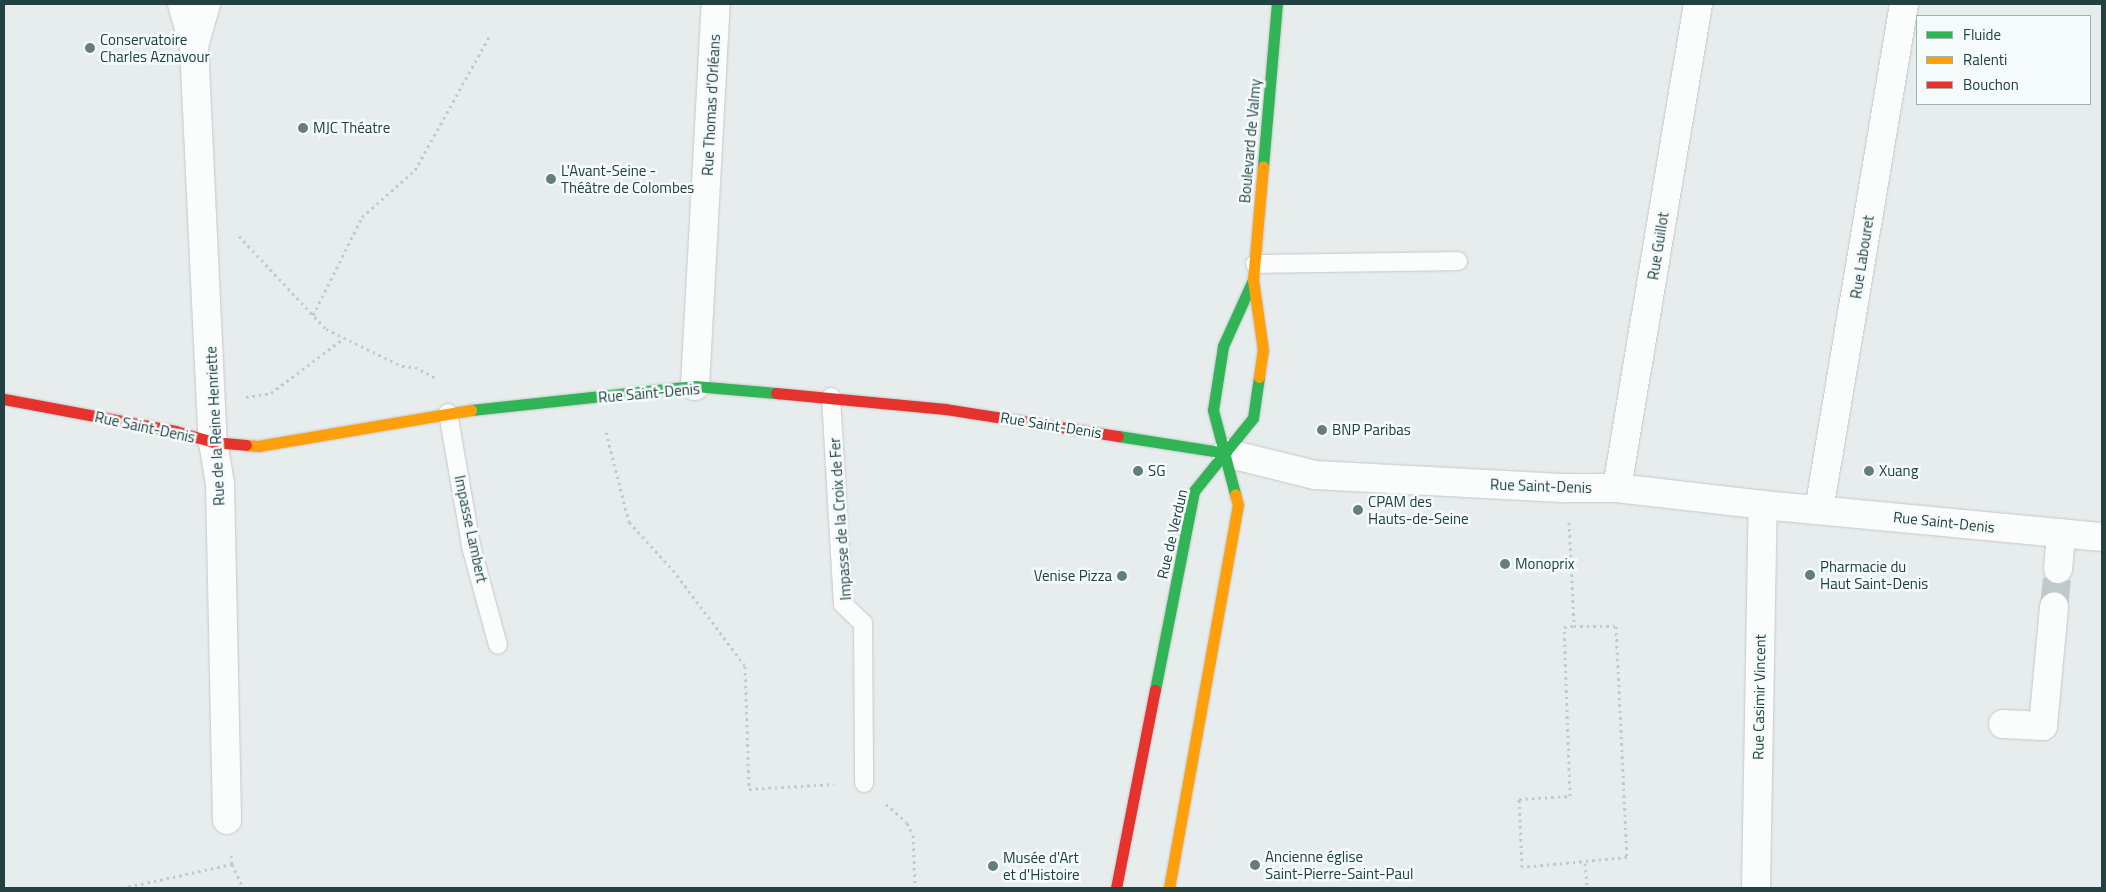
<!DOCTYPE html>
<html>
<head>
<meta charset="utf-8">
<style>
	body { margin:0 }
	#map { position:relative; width:2106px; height:892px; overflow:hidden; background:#e7ecec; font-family:"Titillium Web",sans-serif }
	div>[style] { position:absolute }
	.street-tunnel>* { height:28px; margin-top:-14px; transform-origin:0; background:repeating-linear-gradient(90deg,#bfcaca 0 28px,transparent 0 42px) }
	.path>* { height:3px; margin-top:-1.5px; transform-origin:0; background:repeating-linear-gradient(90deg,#c2cbcb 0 2.5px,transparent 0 6.5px) }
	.roads { filter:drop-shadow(0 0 1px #c4c9c9) drop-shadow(0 0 1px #c4c9c9) }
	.lane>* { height:18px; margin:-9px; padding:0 9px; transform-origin:9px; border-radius:9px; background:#fbfcfc }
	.street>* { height:28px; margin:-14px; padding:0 14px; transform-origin:14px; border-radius:14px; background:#fbfcfc }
	.fast>* { height:11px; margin:-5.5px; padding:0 5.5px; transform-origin:5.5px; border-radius:5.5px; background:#30b455 }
	.slow>* { height:11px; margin:-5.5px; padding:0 5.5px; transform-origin:5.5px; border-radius:5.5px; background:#ff9f0a }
	.jam>* { height:11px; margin:-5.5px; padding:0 5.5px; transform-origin:5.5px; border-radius:5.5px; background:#e5322d }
	.dots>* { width:14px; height:14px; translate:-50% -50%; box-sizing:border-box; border:2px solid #f5fbfa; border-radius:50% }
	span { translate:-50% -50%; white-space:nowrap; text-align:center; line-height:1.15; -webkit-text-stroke:5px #f5fbfa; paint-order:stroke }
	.poi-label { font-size:15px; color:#214143 }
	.left { translate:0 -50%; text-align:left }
	.right { translate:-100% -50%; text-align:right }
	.street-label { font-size:15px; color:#214143 }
	.frame { position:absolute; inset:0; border:5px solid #214143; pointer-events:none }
	.legend { position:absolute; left:1916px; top:15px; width:175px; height:90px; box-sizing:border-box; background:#f5fbfa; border:1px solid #a0b1b1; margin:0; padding:6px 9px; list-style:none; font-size:15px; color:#214143 }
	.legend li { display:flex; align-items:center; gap:10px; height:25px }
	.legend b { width:25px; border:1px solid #a0b1b1 }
</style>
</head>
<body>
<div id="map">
	<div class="street-tunnel">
		<div style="left:2054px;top:607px;width:38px;rotate:-84deg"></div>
	</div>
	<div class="path">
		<div style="left:239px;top:236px;width:127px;rotate:46.9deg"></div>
		<div style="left:326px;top:329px;width:85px;rotate:26deg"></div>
		<div style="left:402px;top:366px;width:13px;rotate:4deg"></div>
		<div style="left:415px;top:367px;width:24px;rotate:28deg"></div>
		<div style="left:313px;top:315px;width:110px;rotate:-63.4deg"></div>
		<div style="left:362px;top:217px;width:71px;rotate:-41.6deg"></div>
		<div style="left:415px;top:170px;width:152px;rotate:-60.9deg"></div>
		<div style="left:246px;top:397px;width:25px;rotate:-9deg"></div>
		<div style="left:271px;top:393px;width:91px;rotate:-37deg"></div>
		<div style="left:606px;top:432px;width:93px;rotate:75.7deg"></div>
		<div style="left:629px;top:522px;width:65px;rotate:47.5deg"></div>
		<div style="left:673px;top:570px;width:120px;rotate:53.1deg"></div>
		<div style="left:745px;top:666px;width:123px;rotate:88.1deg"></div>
		<div style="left:749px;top:789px;width:85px;rotate:-3.4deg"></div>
		<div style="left:1569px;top:522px;width:104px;rotate:87.2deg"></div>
		<div style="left:1574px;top:626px;width:42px"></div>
		<div style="left:1616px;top:626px;width:231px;rotate:87.3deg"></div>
		<div style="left:1627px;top:857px;width:105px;rotate:174.6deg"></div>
		<div style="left:1522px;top:867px;width:68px;rotate:-92.5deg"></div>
		<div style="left:1519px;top:799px;width:51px;rotate:-3.4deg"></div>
		<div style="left:1570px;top:796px;width:169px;rotate:-92deg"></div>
		<div style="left:1564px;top:627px;width:10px;rotate:-6deg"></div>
		<div style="left:886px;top:804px;width:28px;rotate:42deg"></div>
		<div style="left:907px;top:823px;width:13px;rotate:63deg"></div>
		<div style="left:913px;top:835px;width:53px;rotate:87.8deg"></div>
		<div style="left:1585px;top:863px;width:25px;rotate:85deg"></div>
		<div style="left:232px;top:864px;width:26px;rotate:65deg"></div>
		<div style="left:122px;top:888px;width:113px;rotate:-12.3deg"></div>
		<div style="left:232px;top:864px;width:9px;rotate:-96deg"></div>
	</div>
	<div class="roads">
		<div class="lane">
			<div style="left:1255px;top:264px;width:203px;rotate:-0.8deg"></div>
			<div style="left:831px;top:397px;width:207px;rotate:86.7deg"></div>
			<div style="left:843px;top:604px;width:28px;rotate:44deg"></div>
			<div style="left:863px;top:623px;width:160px;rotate:89.6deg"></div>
			<div style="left:448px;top:413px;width:139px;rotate:80.1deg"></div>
			<div style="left:472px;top:550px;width:98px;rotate:74.7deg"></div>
		</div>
		<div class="street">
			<div style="left:182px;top:4px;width:44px;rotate:74.1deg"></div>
			<div style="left:194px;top:46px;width:396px;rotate:87.3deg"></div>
			<div style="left:213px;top:442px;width:43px;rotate:80.5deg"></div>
			<div style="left:220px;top:484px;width:336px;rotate:88.8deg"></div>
			<div style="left:194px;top:46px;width:44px;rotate:-74.1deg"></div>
			<div style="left:695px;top:386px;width:383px;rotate:-86.9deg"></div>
			<div style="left:1226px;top:453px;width:92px;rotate:13.9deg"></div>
			<div style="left:1315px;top:475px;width:252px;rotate:3deg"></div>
			<div style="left:1567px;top:488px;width:50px"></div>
			<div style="left:1617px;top:488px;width:147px;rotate:6.6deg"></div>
			<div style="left:1763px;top:505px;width:341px;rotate:5.4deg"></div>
			<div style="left:1617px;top:488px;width:491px;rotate:-80.5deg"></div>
			<div style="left:1819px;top:510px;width:513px;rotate:-80.46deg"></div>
			<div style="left:2058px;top:569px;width:36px;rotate:-85deg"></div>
			<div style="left:2003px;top:724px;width:40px;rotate:2.9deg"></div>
			<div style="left:2043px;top:726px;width:120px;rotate:-84.7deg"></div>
			<div style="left:1756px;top:888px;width:383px;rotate:-89deg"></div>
		</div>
		<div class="fast">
			<div style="left:1263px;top:166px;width:163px;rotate:-85.1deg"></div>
			<div style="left:471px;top:410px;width:225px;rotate:-6.1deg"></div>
			<div style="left:695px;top:386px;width:81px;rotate:4.9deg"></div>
			<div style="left:1118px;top:436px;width:109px;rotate:8.9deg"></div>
			<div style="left:1235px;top:494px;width:87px;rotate:-104.7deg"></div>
			<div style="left:1213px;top:410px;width:65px;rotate:-81.1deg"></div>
			<div style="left:1223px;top:346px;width:72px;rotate:-65.6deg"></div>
			<div style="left:1155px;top:690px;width:203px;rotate:-78.9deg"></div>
			<div style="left:1194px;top:491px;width:94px;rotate:-51.1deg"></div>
			<div style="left:1253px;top:418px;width:41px;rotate:-81.7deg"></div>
		</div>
		<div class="slow">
			<div style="left:1259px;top:377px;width:27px;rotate:-82deg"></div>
			<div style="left:1263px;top:350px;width:71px;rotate:-98.1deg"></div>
			<div style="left:1253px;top:280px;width:114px;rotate:-85deg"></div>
			<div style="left:246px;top:445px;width:12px;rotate:5deg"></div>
			<div style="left:258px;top:446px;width:216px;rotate:-9.6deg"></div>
			<div style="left:1169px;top:888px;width:389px;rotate:-79.8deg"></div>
			<div style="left:1238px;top:505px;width:11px;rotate:-105deg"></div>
		</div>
		<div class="jam">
			<div style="left:776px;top:393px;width:170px;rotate:5.4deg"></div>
			<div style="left:945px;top:409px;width:175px;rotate:8.9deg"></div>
			<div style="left:4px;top:399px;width:174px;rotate:10.6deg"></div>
			<div style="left:175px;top:431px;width:40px;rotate:16deg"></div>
			<div style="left:213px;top:442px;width:33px;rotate:5deg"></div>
			<div style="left:1116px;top:888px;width:202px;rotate:-78.9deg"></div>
		</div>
	</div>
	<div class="dots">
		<div style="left:90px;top:48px;background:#667d7e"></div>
		<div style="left:303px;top:128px;background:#667d7e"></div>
		<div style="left:551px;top:179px;background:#667d7e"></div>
		<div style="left:1322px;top:430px;background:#667d7e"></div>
		<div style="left:1138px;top:471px;background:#667d7e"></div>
		<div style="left:1869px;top:471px;background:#667d7e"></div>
		<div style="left:1358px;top:510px;background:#667d7e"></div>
		<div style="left:1505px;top:564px;background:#667d7e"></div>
		<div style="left:1810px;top:575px;background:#667d7e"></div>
		<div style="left:1122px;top:576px;background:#667d7e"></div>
		<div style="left:1255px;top:865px;background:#667d7e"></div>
		<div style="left:993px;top:866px;background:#667d7e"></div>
	</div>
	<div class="poi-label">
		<span class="left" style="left:100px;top:48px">Conservatoire<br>Charles Aznavour</span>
		<span class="left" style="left:313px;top:128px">MJC Théatre</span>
		<span class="left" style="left:561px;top:179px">L'Avant-Seine -<br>Théâtre de Colombes</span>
		<span class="left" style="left:1332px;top:430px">BNP Paribas</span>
		<span class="left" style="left:1148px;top:471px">SG</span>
		<span class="left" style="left:1879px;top:471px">Xuang</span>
		<span class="left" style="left:1368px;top:510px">CPAM des<br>Hauts-de-Seine</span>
		<span class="left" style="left:1515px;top:564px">Monoprix</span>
		<span class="left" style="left:1820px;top:575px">Pharmacie du<br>Haut Saint-Denis</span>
		<span class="right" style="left:1112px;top:576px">Venise Pizza</span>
		<span class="left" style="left:1265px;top:865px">Ancienne église<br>Saint-Pierre-Saint-Paul</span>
		<span class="left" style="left:1003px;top:866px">Musée d'Art<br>et d'Histoire</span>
	</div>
	<div class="street-label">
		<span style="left:711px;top:105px;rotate:-87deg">Rue Thomas d'Orléans</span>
		<span style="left:1250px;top:141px;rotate:-85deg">Boulevard de Valmy</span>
		<span style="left:1658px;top:246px;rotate:-81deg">Rue Guillot</span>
		<span style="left:1862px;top:257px;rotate:-81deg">Rue Labouret</span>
		<span style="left:649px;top:393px;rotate:-5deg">Rue Saint-Denis</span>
		<span style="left:1051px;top:425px;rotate:9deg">Rue Saint-Denis</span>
		<span style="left:215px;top:426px;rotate:-93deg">Rue de la Reine Henriette</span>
		<span style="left:145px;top:427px;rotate:12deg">Rue Saint-Denis</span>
		<span style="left:1541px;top:486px;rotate:2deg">Rue Saint-Denis</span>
		<span style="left:840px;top:519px;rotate:-94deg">Impasse de la Croix de Fer</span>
		<span style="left:1944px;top:522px;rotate:6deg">Rue Saint-Denis</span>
		<span style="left:471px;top:529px;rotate:78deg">Impasse Lambert</span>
		<span style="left:1172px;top:534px;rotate:-77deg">Rue de Verdun</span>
		<span style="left:1759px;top:697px;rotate:-89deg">Rue Casimir Vincent</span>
	</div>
	<div class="frame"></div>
	<ul class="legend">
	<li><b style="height:6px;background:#30b455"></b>Fluide</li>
	<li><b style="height:6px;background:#ff9f0a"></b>Ralenti</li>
	<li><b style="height:6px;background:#e5322d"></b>Bouchon</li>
	</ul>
</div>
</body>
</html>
